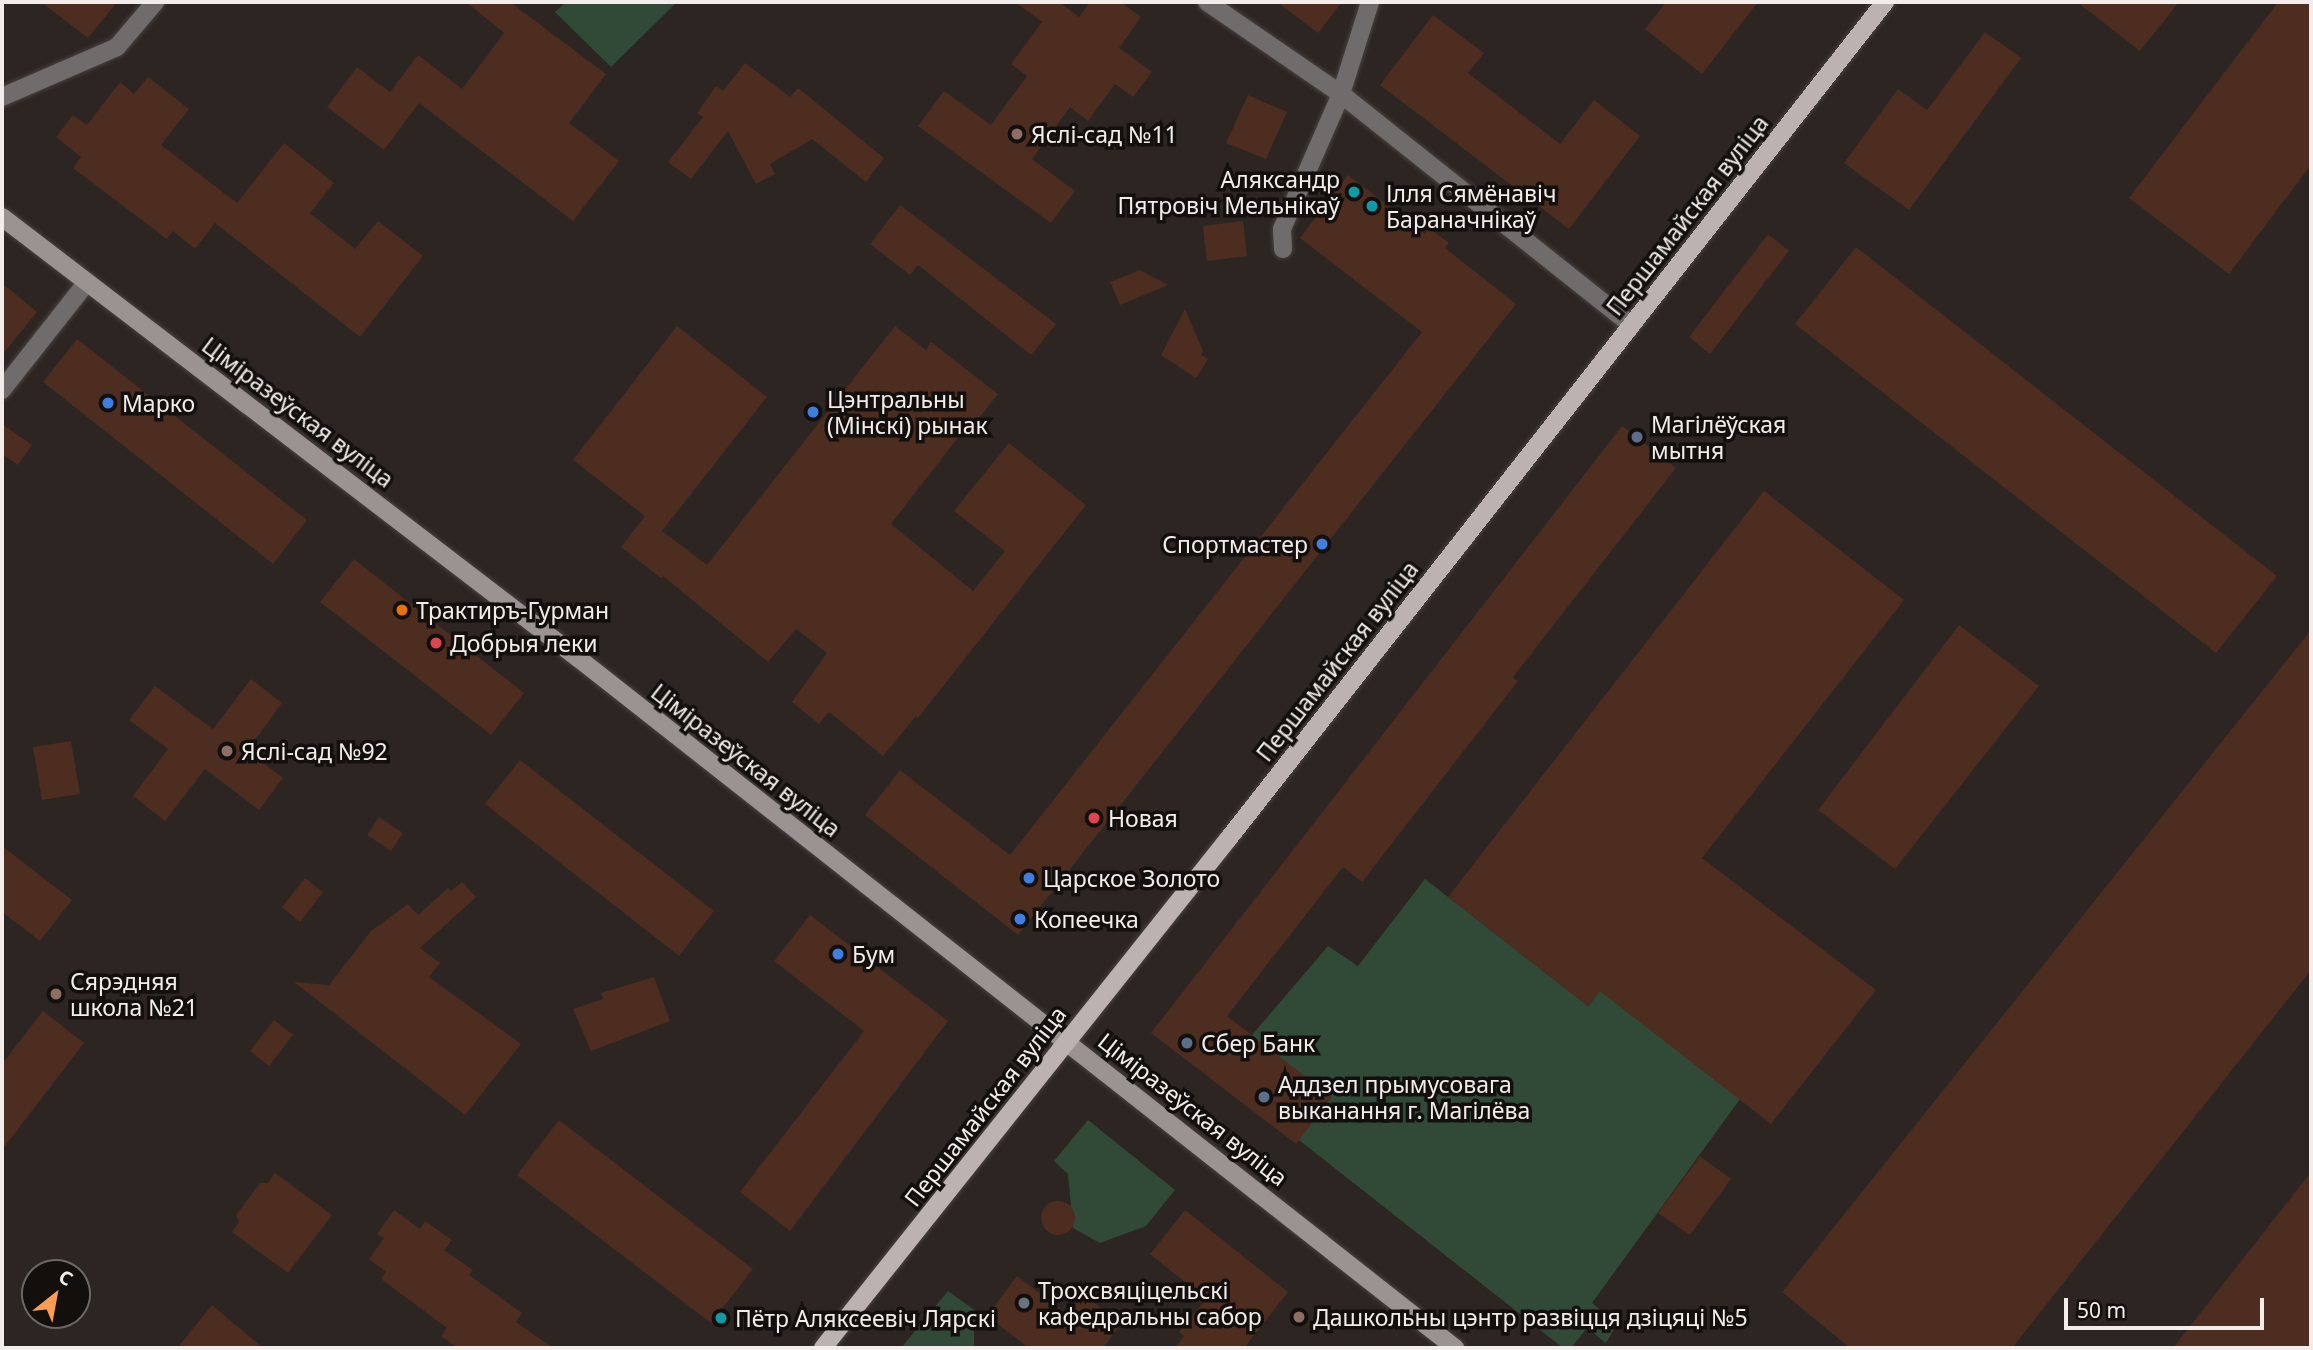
<!DOCTYPE html>
<html>
<head>
<meta charset="utf-8">
<style>
	body { margin:0 }
	#map { position:relative; width:2313px; height:1350px; overflow:hidden; background:#2c2522; font-family:"Noto Sans",sans-serif }
	div>[style] { position:absolute }
	.green>* { inset:0; background:#314a37 }
	.building>* { inset:0; background:#4d2d1f }
	.round { border-radius:50% }
	.roads { filter:drop-shadow(0 0 2px #48413e) drop-shadow(0 0 2px #48413e) }
	.minor>* { height:18px; margin:-9px; padding:0 9px; transform-origin:9px; border-radius:9px; background:#706c6b }
	.secondary>* { height:18px; margin:-9px; padding:0 9px; transform-origin:9px; border-radius:9px; background:#9a9392 }
	.primary>* { height:18px; margin:-9px; padding:0 9px; transform-origin:9px; border-radius:9px; background:#bbb2b1 }
	.dots>* { width:19px; height:19px; translate:-50% -50%; box-sizing:border-box; border:4px solid #120f0d; border-radius:50% }
	span { translate:-50% -50%; white-space:nowrap; text-align:center; line-height:1.15; -webkit-text-stroke:7px #120f0d; paint-order:stroke }
	.poi-label { font-size:23px; color:#f2edea }
	.left { translate:0 -50%; text-align:left }
	.right { translate:-100% -50%; text-align:right }
	.street-label { font-size:23px; color:#f2edea }
	.frame { position:absolute; inset:0; border:4px solid #f2edea; pointer-events:none }
	.north { position:absolute; left:21px; top:1259px; width:70px; height:70px; box-sizing:border-box; background:#120f0d; border:2px solid #6c6865; border-radius:50%; rotate:31deg; font-size:19px; font-weight:700; line-height:28px; text-align:center; color:#f2edea }
	.north::after { content:''; display:block; margin:auto; width:24px; height:32px; background:#fc9d53; clip-path:polygon(50% 0,100% 100%,50% 72%,0 100%) }
	.scale { position:absolute; left:2064px; top:1298px; width:200px; height:32px; box-sizing:border-box; border:4px solid #f2edea; border-top:0; padding-left:9px; font-size:21px; line-height:24px; white-space:nowrap; color:#f2edea; -webkit-text-stroke:5px #120f0d; paint-order:stroke }
</style>
</head>
<body>
<div id="map">
	<div class="green">
		<div style="clip-path:polygon(566px 2px,677px 2px,611px 67px,555px 12px)"></div>
		<div style="clip-path:polygon(1425px 879px,1588px 1006px,1600px 991px,1740px 1099px,1592px 1303px,1617px 1324px,1606px 1343px,1587px 1328px,1571px 1348px,1563px 1348px,1299px 1140px,1252px 1035px,1328px 946px,1358px 966px)"></div>
		<div style="clip-path:polygon(1088px 1120px,1175px 1190px,1146px 1226px,1100px 1243px,1073px 1228px,1068px 1174px,1054px 1161px)"></div>
		<div style="clip-path:polygon(948px 1291px,977px 1312px,974px 1323px,974px 1348px,901px 1348px)"></div>
	</div>
	<div class="building">
		<div style="clip-path:polygon(41px 2px,117px 2px,88px 38px)"></div>
		<div style="clip-path:polygon(466px 2px,510px 2px,606px 74px,569px 123px,619px 161px,573px 221px,419px 103px,384px 150px,327px 107px,357px 67px,390px 92px,418px 55px,462px 89px,504px 33px)"></div>
		<div style="clip-path:polygon(1015px 2px,1059px 2px,1079px 17px,1090px 2px,1121px 2px,1141px 17px,1119px 48px,1152px 72px,1133px 97px,1115px 84px,1088px 121px,1070px 107px,1032px 159px,1075px 191px,1051px 223px,918px 126px,944px 91px,991px 125px,1027px 76px,1011px 64px,1042px 22px)"></div>
		<div style="clip-path:polygon(1277px 2px,1342px 2px,1318px 33px)"></div>
		<div style="clip-path:polygon(1666px 2px,1758px 2px,1702px 74px,1645px 29px)"></div>
		<div style="clip-path:polygon(2077px 2px,2179px 2px,2140px 51px)"></div>
		<div style="clip-path:polygon(2278px 2px,2311px 2px,2311px 165px,2229px 274px,2129px 198px)"></div>
		<div style="clip-path:polygon(1433px 15px,1484px 53px,1468px 73px,1560px 144px,1594px 100px,1640px 136px,1569px 229px,1380px 85px)"></div>
		<div style="clip-path:polygon(1985px 32px,2021px 58px,1909px 210px,1844px 163px,1898px 89px,1927px 110px)"></div>
		<div style="clip-path:polygon(745px 63px,790px 97px,798px 88px,884px 158px,866px 182px,812px 139px,770px 164px,775px 174px,756px 184px,728px 131px,691px 179px,668px 162px,703px 117px,697px 113px,716px 86px,723px 91px)"></div>
		<div style="clip-path:polygon(148px 77px,189px 109px,161px 145px,237px 203px,284px 143px,334px 183px,310px 213px,355px 249px,378px 221px,423px 256px,360px 337px,215px 223px,195px 249px,173px 231px,167px 239px,73px 168px,81px 157px,56px 137px,73px 115px,87px 125px,120px 82px,134px 94px)"></div>
		<div style="clip-path:polygon(1248px 95px,1287px 112px,1266px 159px,1226px 143px)"></div>
		<div style="clip-path:polygon(1348px 175px,1425px 234px,1429px 228px,1449px 243px,1445px 248px,1516px 304px,1018px 935px,865px 815px,900px 770px,1010px 855px,1422px 332px,1300px 238px)"></div>
		<div style="clip-path:polygon(900px 205px,1056px 324px,1031px 355px,918px 265px,910px 275px,870px 244px)"></div>
		<div style="clip-path:polygon(1243px 221px,1247px 256px,1207px 261px,1203px 226px)"></div>
		<div style="clip-path:polygon(1768px 234px,1789px 251px,1710px 354px,1689px 337px)"></div>
		<div style="clip-path:polygon(1856px 247px,2277px 576px,2216px 653px,1795px 324px)"></div>
		<div style="clip-path:polygon(1140px 270px,1168px 285px,1120px 305px,1110px 282px)"></div>
		<div style="clip-path:polygon(2px 283px,37px 312px,2px 355px)"></div>
		<div style="clip-path:polygon(1185px 309px,1203px 351px,1201px 355px,1208px 359px,1196px 378px,1161px 355px)"></div>
		<div style="clip-path:polygon(677px 326px,767px 397px,662px 531px,707px 565px,895px 326px,926px 350px,931px 342px,998px 394px,971px 428px,967px 426px,891px 524px,973px 591px,1005px 551px,954px 511px,1009px 443px,1086px 505px,918px 718px,916px 716px,883px 756px,829px 712px,819px 724px,792px 702px,827px 653px,796px 629px,768px 662px,663px 576px,661px 578px,621px 547px,645px 516px,573px 460px)"></div>
		<div style="clip-path:polygon(77px 339px,307px 520px,273px 564px,43px 382px)"></div>
		<div style="clip-path:polygon(2px 424px,32px 445px,18px 465px,2px 454px)"></div>
		<div style="clip-path:polygon(1622px 426px,1676px 468px,1513px 677px,1518px 681px,1362px 882px,1343px 867px,1227px 1016px,1332px 1097px,1296px 1144px,1151px 1033px)"></div>
		<div style="clip-path:polygon(1764px 491px,1904px 600px,1702px 858px,1876px 990px,1771px 1124px,1600px 991px,1588px 1006px,1448px 897px)"></div>
		<div style="clip-path:polygon(354px 559px,524px 693px,491px 735px,320px 602px)"></div>
		<div style="clip-path:polygon(1959px 625px,2039px 686px,1895px 869px,1818px 810px)"></div>
		<div style="clip-path:polygon(2311px 630px,2311px 970px,2012px 1348px,1850px 1348px,1782px 1292px)"></div>
		<div style="clip-path:polygon(251px 679px,282px 703px,247px 751px,283px 778px,259px 810px,205px 769px,165px 821px,133px 796px,168px 749px,129px 720px,155px 686px,213px 729px)"></div>
		<div style="clip-path:polygon(71px 741px,80px 794px,42px 800px,33px 747px)"></div>
		<div style="clip-path:polygon(520px 760px,714px 911px,679px 956px,485px 804px)"></div>
		<div style="clip-path:polygon(379px 817px,403px 833px,391px 851px,367px 835px)"></div>
		<div style="clip-path:polygon(2px 846px,72px 900px,40px 941px,2px 912px)"></div>
		<div style="clip-path:polygon(305px 878px,323px 892px,300px 922px,282px 907px)"></div>
		<div style="clip-path:polygon(462px 882px,476px 897px,420px 948px,440px 963px,429px 977px,521px 1044px,465px 1115px,294px 982px,329px 985px,371px 931px,408px 904px,418px 915px,448px 888px,451px 891px)"></div>
		<div style="clip-path:polygon(810px 915px,948px 1021px,790px 1231px,740px 1192px,864px 1031px,774px 961px)"></div>
		<div style="clip-path:polygon(654px 977px,670px 1021px,591px 1051px,573px 1009px,603px 999px,601px 993px)"></div>
		<div style="clip-path:polygon(43px 1011px,84px 1043px,2px 1150px,2px 1064px)"></div>
		<div style="clip-path:polygon(274px 1020px,293px 1035px,269px 1066px,250px 1051px)"></div>
		<div style="clip-path:polygon(559px 1120px,753px 1269px,711px 1323px,517px 1175px)"></div>
		<div style="clip-path:polygon(1700px 1156px,1731px 1179px,1690px 1235px,1658px 1213px)"></div>
		<div style="clip-path:polygon(2311px 1172px,2311px 1348px,2173px 1348px)"></div>
		<div style="clip-path:polygon(275px 1173px,332px 1215px,288px 1273px,232px 1232px,239px 1222px,236px 1215px,260px 1183px,268px 1183px)"></div>
		<div class="round" style="left:1041px;top:1201px;width:34px;height:34px"></div>
		<div style="clip-path:polygon(394px 1210px,420px 1229px,425px 1221px,452px 1240px,444px 1250px,473px 1270px,469px 1275px,522px 1313px,516px 1322px,553px 1348px,458px 1348px,441px 1336px,447px 1328px,381px 1279px,386px 1272px,369px 1259px,384px 1238px,377px 1234px)"></div>
		<div style="clip-path:polygon(1185px 1210px,1288px 1292px,1244px 1348px,1175px 1348px,1184px 1336px,1179px 1332px,1206px 1299px,1150px 1254px)"></div>
		<div style="clip-path:polygon(1017px 1276px,1066px 1313px,1081px 1293px,1122px 1323px,1103px 1348px,1029px 1348px,987px 1316px)"></div>
		<div style="clip-path:polygon(212px 1305px,263px 1348px,177px 1348px)"></div>
	</div>
	<div class="roads">
		<div class="minor">
			<div style="left:1207px;top:2px;width:163px;rotate:34.5deg"></div>
			<div style="left:1341px;top:94px;width:371px;rotate:38.5deg"></div>
			<div style="left:2px;top:97px;width:125px;rotate:-23.5deg"></div>
			<div style="left:117px;top:47px;width:59px;rotate:-49.8deg"></div>
			<div style="left:1283px;top:249px;width:20px;rotate:-93deg"></div>
			<div style="left:1282px;top:229px;width:147px;rotate:-66.4deg"></div>
			<div style="left:1341px;top:94px;width:96px;rotate:-72.5deg"></div>
			<div style="left:2px;top:390px;width:137px;rotate:-51.8deg"></div>
		</div>
		<div class="secondary">
			<div style="left:2px;top:217px;width:725px;rotate:37.44deg"></div>
			<div style="left:578px;top:658px;width:1116px;rotate:38.19deg"></div>
		</div>
		<div class="primary">
			<div style="left:823px;top:1348px;width:652px;rotate:-51.48deg"></div>
			<div style="left:1229px;top:838px;width:1063px;rotate:-51.88deg"></div>
		</div>
	</div>
	<div class="dots">
		<div style="left:1017px;top:134px;background:#8d6e63"></div>
		<div style="left:1354px;top:192px;background:#0f9aa8"></div>
		<div style="left:1372px;top:206px;background:#0f9aa8"></div>
		<div style="left:108px;top:403px;background:#3f7fe0"></div>
		<div style="left:813px;top:412px;background:#3f7fe0"></div>
		<div style="left:1637px;top:437px;background:#5c6f8a"></div>
		<div style="left:1322px;top:544px;background:#3f7fe0"></div>
		<div style="left:402px;top:610px;background:#e8710a"></div>
		<div style="left:436px;top:643px;background:#e0444e"></div>
		<div style="left:227px;top:751px;background:#8d6e63"></div>
		<div style="left:1094px;top:818px;background:#e0444e"></div>
		<div style="left:1029px;top:878px;background:#3f7fe0"></div>
		<div style="left:1020px;top:919px;background:#3f7fe0"></div>
		<div style="left:838px;top:954px;background:#3f7fe0"></div>
		<div style="left:56px;top:994px;background:#8d6e63"></div>
		<div style="left:1187px;top:1043px;background:#5c6f8a"></div>
		<div style="left:1264px;top:1097px;background:#5c6f8a"></div>
		<div style="left:1024px;top:1303px;background:#6b7280"></div>
		<div style="left:1299px;top:1317px;background:#8d6e63"></div>
		<div style="left:721px;top:1318px;background:#0f9aa8"></div>
	</div>
	<div class="poi-label">
		<span class="left" style="left:1031px;top:134px">Яслі-сад №11</span>
		<span class="right" style="left:1340px;top:192px">Аляксандр<br>Пятровіч Мельнікаў</span>
		<span class="left" style="left:1386px;top:206px">Ілля Сямёнавіч<br>Бараначнікаў</span>
		<span class="left" style="left:827px;top:412px">Цэнтральны<br>(Мінскі) рынак</span>
		<span class="left" style="left:122px;top:403px">Марко</span>
		<span class="left" style="left:1651px;top:437px">Магілёўская<br>мытня</span>
		<span class="right" style="left:1308px;top:544px">Спортмастер</span>
		<span class="left" style="left:416px;top:610px">Трактиръ-Гурман</span>
		<span class="left" style="left:450px;top:643px">Добрыя леки</span>
		<span class="left" style="left:241px;top:751px">Яслі-сад №92</span>
		<span class="left" style="left:1108px;top:818px">Новая</span>
		<span class="left" style="left:1043px;top:878px">Царское Золото</span>
		<span class="left" style="left:1034px;top:919px">Копеечка</span>
		<span class="left" style="left:852px;top:954px">Бум</span>
		<span class="left" style="left:70px;top:994px">Сярэдняя<br>школа №21</span>
		<span class="left" style="left:1201px;top:1043px">Сбер Банк</span>
		<span class="left" style="left:1278px;top:1097px">Аддзел прымусовага<br>выканання г. Магілёва</span>
		<span class="left" style="left:1038px;top:1303px">Трохсвяціцельскі<br>кафедральны сабор</span>
		<span class="left" style="left:1313px;top:1317px">Дашкольны цэнтр развіцця дзіцяці №5</span>
		<span class="left" style="left:735px;top:1318px">Пётр Аляксеевіч Лярскі</span>
	</div>
	<div class="street-label">
		<span style="left:1687px;top:215px;rotate:-52deg">Першамайская вуліца</span>
		<span style="left:298px;top:412px;rotate:37deg">Ціміразеўская вуліца</span>
		<span style="left:1337px;top:661px;rotate:-52deg">Першамайская вуліца</span>
		<span style="left:746px;top:760px;rotate:38deg">Ціміразеўская вуліца</span>
		<span style="left:985px;top:1106px;rotate:-52deg">Першамайская вуліца</span>
		<span style="left:1193px;top:1109px;rotate:38deg">Ціміразеўская вуліца</span>
	</div>
	<div class="frame"></div>
	<div class="north">С</div>
	<div class="scale">50 m</div>
</div>
</body>
</html>
